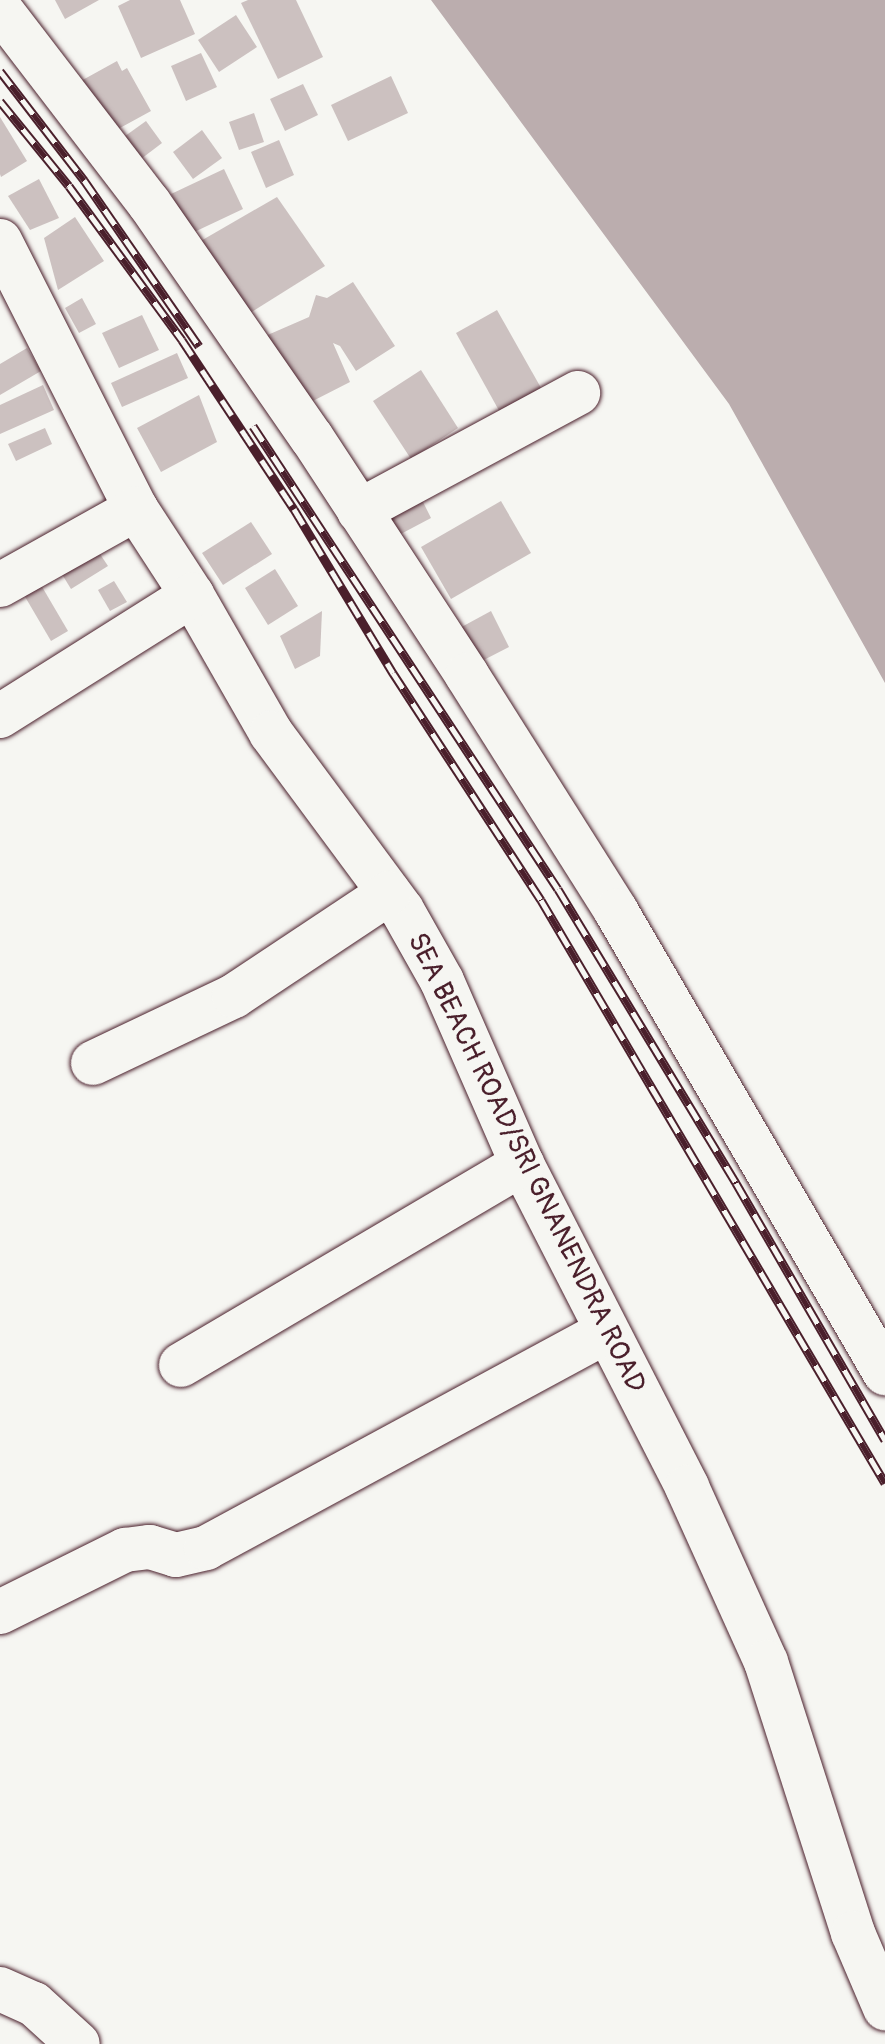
<!DOCTYPE html>
<html>
<head>
<meta charset="utf-8">
<style>
	body { margin:0 }
	#map { position:relative; width:885px; height:2044px; overflow:hidden; background:#f6f6f2; font-family:Pangolin,sans-serif }
	div>[style] { position:absolute }
	.water>* { inset:0; background:#bbadae }
	.building>* { inset:0; background:#ccc1c0 }
	.roads { filter:drop-shadow(0 0 2px #4a1f2b) drop-shadow(0 0 2px #4a1f2b) }
	.minor>* { height:44px; margin:-22px; padding:0 22px; transform-origin:22px; border-radius:22px; background:#f6f6f2 }
	.rail>* { height:9px; margin-top:-4.5px; transform-origin:0; background:repeating-linear-gradient(90deg,#f6f6f2 0 18px,#4a1f2b 0 36px); box-sizing:border-box; border-block:2px solid #4a1f2b }
	span { translate:-50% -50%; white-space:nowrap; text-align:center; line-height:1.15; -webkit-text-stroke:6px #f6f6f2; paint-order:stroke }
	.street-label { font-size:28px; color:#4a1f2b }
</style>
</head>
<body>
<div id="map">
	<div class="water">
		<div style="clip-path:polygon(431px 0,885px 0,885px 683px,729px 404px)"></div>
	</div>
	<div class="building">
		<div style="clip-path:polygon(55px 0,99px 0,65px 19px)"></div>
		<div style="clip-path:polygon(130px 0,180px 0,195px 34px,141px 58px,118px 6px)"></div>
		<div style="clip-path:polygon(248px 0,296px 0,323px 57px,278px 79px,241px 3px)"></div>
		<div style="clip-path:polygon(236px 15px,257px 47px,219px 72px,198px 40px)"></div>
		<div style="clip-path:polygon(201px 53px,217px 87px,186px 101px,171px 66px)"></div>
		<div style="clip-path:polygon(117px 61px,122px 71px,127px 68px,151px 111px,109px 134px,79px 82px)"></div>
		<div style="clip-path:polygon(391px 76px,408px 113px,348px 141px,331px 105px)"></div>
		<div style="clip-path:polygon(303px 84px,318px 115px,285px 131px,270px 99px)"></div>
		<div style="clip-path:polygon(254px 113px,264px 142px,239px 150px,229px 122px)"></div>
		<div style="clip-path:polygon(0 117px,27px 161px,1px 177px,0 174px)"></div>
		<div style="clip-path:polygon(146px 121px,162px 143px,137px 162px,121px 139px)"></div>
		<div style="clip-path:polygon(202px 130px,222px 158px,193px 179px,173px 152px)"></div>
		<div style="clip-path:polygon(279px 140px,294px 175px,266px 188px,251px 152px)"></div>
		<div style="clip-path:polygon(224px 169px,243px 209px,190px 234px,171px 194px)"></div>
		<div style="clip-path:polygon(39px 179px,59px 218px,30px 230px,8px 196px)"></div>
		<div style="clip-path:polygon(277px 197px,325px 266px,247px 315px,199px 242px)"></div>
		<div style="clip-path:polygon(75px 217px,104px 261px,58px 290px,44px 238px)"></div>
		<div style="clip-path:polygon(353px 282px,395px 346px,356px 371px,340px 346px,333px 343px,350px 382px,303px 406px,263px 337px,309px 317px,316px 295px,327px 298px)"></div>
		<div style="clip-path:polygon(82px 298px,96px 324px,79px 333px,65px 308px)"></div>
		<div style="clip-path:polygon(497px 310px,549px 402px,507px 425px,456px 333px)"></div>
		<div style="clip-path:polygon(142px 315px,159px 350px,119px 368px,102px 333px)"></div>
		<div style="clip-path:polygon(27px 348px,41px 371px,0 395px,0 364px)"></div>
		<div style="clip-path:polygon(177px 353px,188px 378px,122px 407px,111px 383px)"></div>
		<div style="clip-path:polygon(421px 370px,458px 428px,411px 459px,373px 401px)"></div>
		<div style="clip-path:polygon(43px 385px,54px 410px,0 434px,0 405px)"></div>
		<div style="clip-path:polygon(199px 395px,217px 442px,161px 472px,137px 428px)"></div>
		<div style="clip-path:polygon(45px 428px,52px 444px,16px 461px,8px 444px)"></div>
		<div style="clip-path:polygon(418px 492px,431px 518px,397px 536px,384px 509px)"></div>
		<div style="clip-path:polygon(501px 501px,531px 553px,451px 599px,421px 547px)"></div>
		<div style="clip-path:polygon(251px 522px,272px 554px,223px 585px,202px 553px)"></div>
		<div style="clip-path:polygon(96px 548px,108px 566px,71px 589px,60px 571px)"></div>
		<div style="clip-path:polygon(275px 569px,298px 606px,268px 625px,245px 588px)"></div>
		<div style="clip-path:polygon(114px 581px,127px 602px,110px 611px,98px 590px)"></div>
		<div style="clip-path:polygon(41px 585px,68px 631px,51px 641px,24px 595px)"></div>
		<div style="clip-path:polygon(322px 611px,320px 656px,295px 669px,280px 636px)"></div>
		<div style="clip-path:polygon(491px 611px,509px 647px,474px 665px,456px 630px)"></div>
	</div>
	<div class="roads">
		<div class="minor">
			<div style="left:0;top:9px;width:245px;rotate:52.5deg"></div>
			<div style="left:149px;top:203px;width:286px;rotate:55.3deg"></div>
			<div style="left:312px;top:438px;width:283px;rotate:56.8deg"></div>
			<div style="left:467px;top:675px;width:279px;rotate:57.7deg"></div>
			<div style="left:616px;top:911px;width:535px;rotate:59.79deg"></div>
			<div style="left:0;top:241px;width:301px;rotate:63.1deg"></div>
			<div style="left:136px;top:509px;width:103px;rotate:56.9deg"></div>
			<div style="left:192px;top:595px;width:159px;rotate:60.2deg"></div>
			<div style="left:271px;top:733px;width:220px;rotate:53.5deg"></div>
			<div style="left:402px;top:910px;width:81px;rotate:60.6deg"></div>
			<div style="left:442px;top:981px;width:200px;rotate:66.4deg"></div>
			<div style="left:522px;top:1164px;width:363px;rotate:62.9deg"></div>
			<div style="left:687px;top:1487px;width:192px;rotate:65.7deg"></div>
			<div style="left:766px;top:1662px;width:285px;rotate:72.2deg"></div>
			<div style="left:853px;top:1933px;width:82px;rotate:66.9deg"></div>
			<div style="left:359px;top:511px;width:249px;rotate:-28.3deg"></div>
			<div style="left:0;top:585px;width:156px;rotate:-29.2deg"></div>
			<div style="left:0;top:716px;width:227px;rotate:-32.2deg"></div>
			<div style="left:93px;top:1063px;width:156px;rotate:-25.4deg"></div>
			<div style="left:234px;top:996px;width:186px;rotate:-33.6deg"></div>
			<div style="left:181px;top:1365px;width:396px;rotate:-30.5deg"></div>
			<div style="left:0;top:1612px;width:140px;rotate:-26.4deg"></div>
			<div style="left:125px;top:1550px;width:25px;rotate:-7deg"></div>
			<div style="left:150px;top:1547px;width:27px;rotate:17deg"></div>
			<div style="left:176px;top:1555px;width:31px;rotate:-13deg"></div>
			<div style="left:206px;top:1548px;width:455px;rotate:-28.4deg"></div>
			<div style="left:0;top:1989px;width:37px;rotate:24deg"></div>
			<div style="left:34px;top:2004px;width:59px;rotate:42.3deg"></div>
		</div>
	</div>
	<div class="rail">
		<div style="left:0;top:71px;width:138px;rotate:52.4deg"></div>
		<div style="left:84px;top:180px;width:202px;rotate:55.3deg"></div>
		<div style="left:0;top:101px;width:109px;rotate:50.9deg"></div>
		<div style="left:69px;top:186px;width:191px;rotate:53.7deg"></div>
		<div style="left:182px;top:340px;width:203px;rotate:56.5deg"></div>
		<div style="left:294px;top:509px;width:192px;rotate:58.9deg"></div>
		<div style="left:393px;top:673px;width:271px;rotate:56.9deg"></div>
		<div style="left:541px;top:900px;width:677px;rotate:59.46deg"></div>
		<div style="left:253px;top:426px;width:554px;rotate:56.63deg"></div>
		<div style="left:558px;top:889px;width:344px;rotate:58.8deg"></div>
		<div style="left:736px;top:1183px;width:297px;rotate:59.9deg"></div>
	</div>
	<div class="street-label">
		<span style="left:526px;top:1163px;rotate:64deg">SEA BEACH ROAD/SRI GNANENDRA ROAD</span>
	</div>
</div>
</body>
</html>
